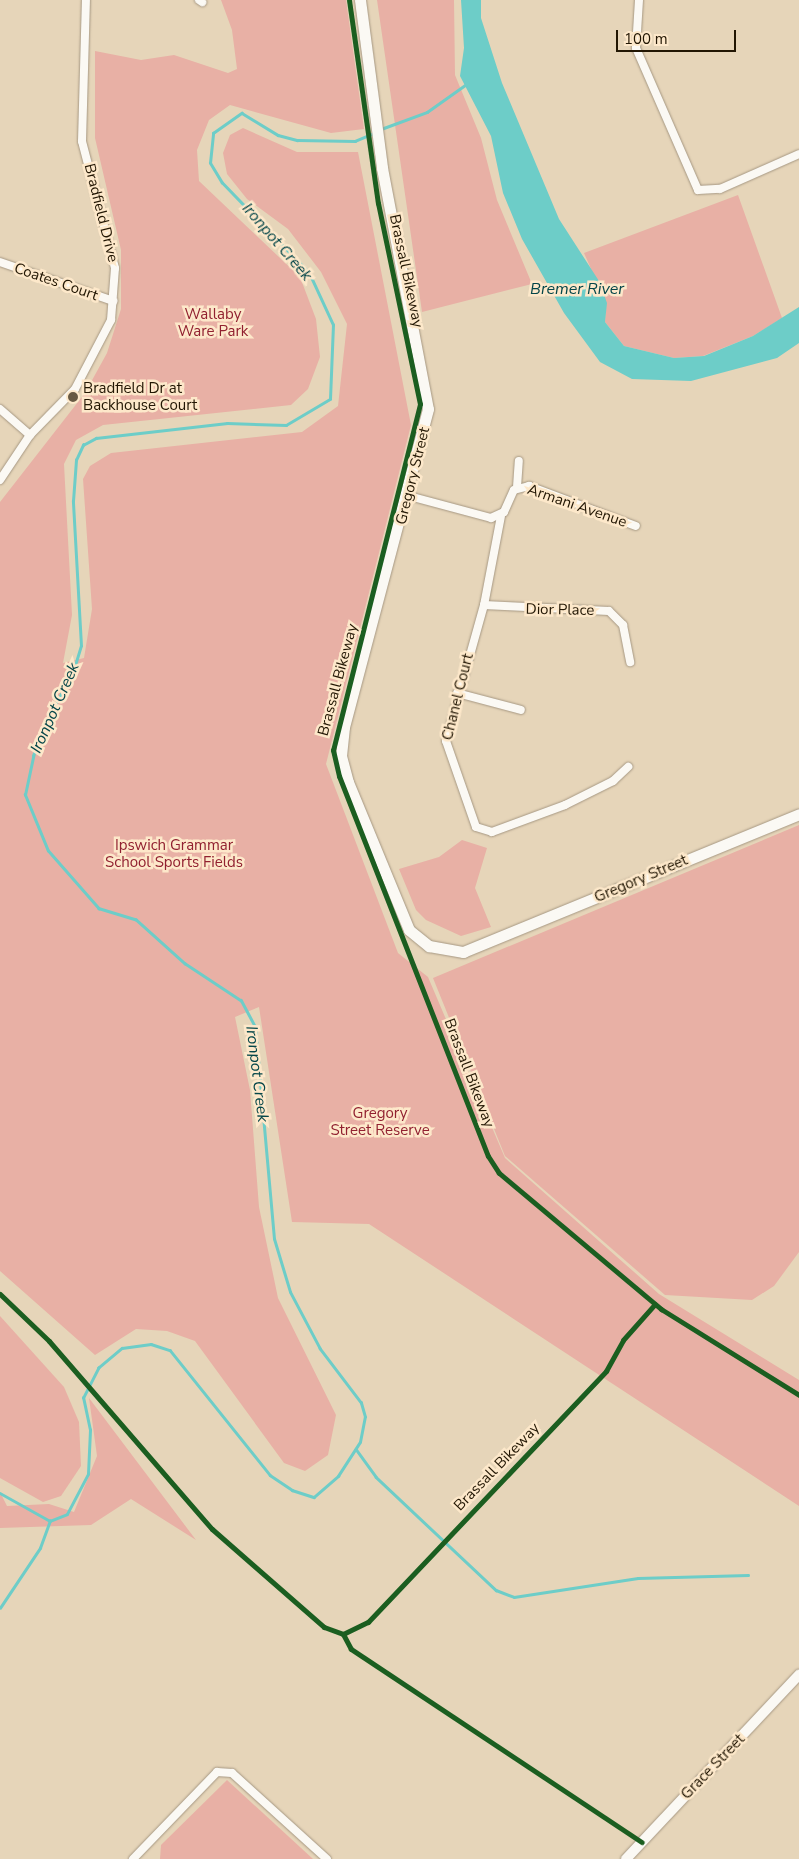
<!DOCTYPE html>
<html>
<head>
<meta charset="utf-8">
<style>
	body { margin:0 }
	#map { position:relative; width:799px; height:1859px; overflow:hidden; background:#e6d5b9; font-family:"Nunito Sans",sans-serif }
	div>[style] { position:absolute }
	.green>* { inset:0; background:#e8b0a5 }
	.water>* { inset:0; background:#6dcdc8 }
	.stream>* { height:2.5px; margin:-1.25px; padding:0 1.25px; transform-origin:1.25px; border-radius:1.25px; background:#6dcdc8 }
	.roads { filter:drop-shadow(0 0 1px #a69883) drop-shadow(0 0 1px #a69883) }
	.minor>* { height:8px; margin:-4px; padding:0 4px; transform-origin:4px; border-radius:4px; background:#fbf9f4 }
	.tertiary>* { height:10px; margin:-5px; padding:0 5px; transform-origin:5px; border-radius:5px; background:#fbf9f4 }
	.secondary>* { height:11px; margin:-5.5px; padding:0 5.5px; transform-origin:5.5px; border-radius:5.5px; background:#fbf9f4 }
	.cycleway>* { height:5px; margin:-2.5px; padding:0 2.5px; transform-origin:2.5px; border-radius:2.5px; background:#1b5e20 }
	.dots>* { width:14px; height:14px; translate:-50% -50%; box-sizing:border-box; border:2px solid #fde8ca; border-radius:50% }
	span { translate:-50% -50%; white-space:nowrap; text-align:center; line-height:1.15; -webkit-text-stroke:5px #fde8ca; paint-order:stroke }
	.street-label { font-size:15px; color:#221603 }
	.park-label { font-size:15px; color:#912030 }
	.poi-label { font-size:15px; color:#221603 }
	.left { translate:0 -50%; text-align:left }
	.water-label { font-size:16px; color:#054649; font-style:italic }
	.scale { position:absolute; left:616px; top:30px; width:120px; height:22px; box-sizing:border-box; border:2px solid #221603; border-top:0; padding-left:6px; font-size:15px; line-height:18px; white-space:nowrap; color:#221603; -webkit-text-stroke:4px #fde8ca; paint-order:stroke }
</style>
</head>
<body>
<div id="map">
	<div class="green">
		<div style="clip-path:polygon(221px 0,346px 0,364px 129px,331px 133px,230px 105px,209px 120px,197px 150px,199px 181px,300px 277px,316px 319px,320px 357px,308px 389px,291px 405px,103px 425px,76px 440px,64px 464px,72px 615px,63px 663px,84px 658px,92px 609px,83px 479px,90px 466px,111px 453px,302px 432px,338px 406px,347px 324px,321px 272px,288px 229px,247px 199px,227px 174px,223px 153px,230px 135px,243px 128px,297px 152px,358px 152px,411px 425px,326px 764px,398px 953px,428px 977px,505px 1158px,659px 1294px,799px 1380px,799px 1506px,369px 1224px,292px 1222px,259px 1007px,235px 1017px,250px 1090px,259px 1207px,278px 1298px,336px 1415px,328px 1455px,305px 1471px,284px 1463px,195px 1341px,167px 1331px,136px 1329px,95px 1355px,0 1271px,0 502px,85px 393px,107px 353px,121px 309px,121px 250px,95px 138px,95px 51px,141px 60px,174px 55px,228px 73px,237px 69px,232px 30px)"></div>
		<div style="clip-path:polygon(377px 0,454px 0,455px 75px,481px 138px,497px 200px,532px 284px,422px 312px)"></div>
		<div style="clip-path:polygon(738px 195px,782px 318px,753px 336px,703px 356px,674px 358px,624px 346px,605px 322px,606px 303px,584px 253px)"></div>
		<div style="clip-path:polygon(799px 825px,799px 1252px,774px 1286px,752px 1300px,665px 1295px,505px 1156px,433px 978px)"></div>
		<div style="clip-path:polygon(462px 840px,487px 848px,475px 888px,491px 927px,461px 936px,426px 920px,416px 910px,399px 869px,439px 857px)"></div>
		<div style="clip-path:polygon(0 1316px,64px 1387px,79px 1422px,81px 1466px,61px 1496px,43px 1502px,0 1478px)"></div>
		<div style="clip-path:polygon(89px 1398px,196px 1540px,131px 1499px,91px 1525px,0 1528px,0 1492px,7px 1506px,49px 1504px,74px 1512px,97px 1456px)"></div>
		<div style="clip-path:polygon(227px 1780px,313px 1859px,160px 1859px,161px 1845px)"></div>
	</div>
	<div class="water">
		<div style="clip-path:polygon(461px 0,481px 0,481px 18px,502px 83px,559px 219px,599px 281px,607px 303px,605px 322px,624px 346px,674px 358px,704px 356px,753px 336px,799px 307px,799px 343px,777px 358px,691px 381px,632px 379px,600px 362px,564px 313px,522px 239px,503px 193px,491px 136px,460px 76px,464px 48px)"></div>
	</div>
	<div class="stream">
		<div style="left:381px;top:129px;width:49px;rotate:-20.3deg"></div>
		<div style="left:427px;top:112px;width:50px;rotate:-35.3deg"></div>
		<div style="left:356px;top:1449px;width:34px;rotate:54deg"></div>
		<div style="left:376px;top:1477px;width:165px;rotate:43.3deg"></div>
		<div style="left:496px;top:1590px;width:19px;rotate:21deg"></div>
		<div style="left:514px;top:1597px;width:125px;rotate:-8.7deg"></div>
		<div style="left:638px;top:1578px;width:110px;rotate:-1.6deg"></div>
		<div style="left:0;top:1493px;width:57px;rotate:29.2deg"></div>
		<div style="left:50px;top:1521px;width:18px;rotate:-22deg"></div>
		<div style="left:67px;top:1514px;width:45px;rotate:-62.3deg"></div>
		<div style="left:88px;top:1474px;width:44px;rotate:-87.4deg"></div>
		<div style="left:90px;top:1430px;width:33px;rotate:-102deg"></div>
		<div style="left:83px;top:1398px;width:34px;rotate:-63deg"></div>
		<div style="left:98px;top:1368px;width:31px;rotate:-40deg"></div>
		<div style="left:122px;top:1348px;width:29px;rotate:-8deg"></div>
		<div style="left:151px;top:1344px;width:20px;rotate:18deg"></div>
		<div style="left:170px;top:1350px;width:160px;rotate:51.3deg"></div>
		<div style="left:270px;top:1475px;width:27px;rotate:34deg"></div>
		<div style="left:292px;top:1490px;width:23px;rotate:18deg"></div>
		<div style="left:314px;top:1497px;width:32px;rotate:-41deg"></div>
		<div style="left:338px;top:1476px;width:40px;rotate:-57.1deg"></div>
		<div style="left:360px;top:1442px;width:25px;rotate:-79deg"></div>
		<div style="left:365px;top:1417px;width:15px;rotate:-106deg"></div>
		<div style="left:361px;top:1403px;width:68px;rotate:-127.2deg"></div>
		<div style="left:320px;top:1349px;width:64px;rotate:-117.8deg"></div>
		<div style="left:290px;top:1292px;width:55px;rotate:-106.8deg"></div>
		<div style="left:274px;top:1239px;width:213px;rotate:-95.1deg"></div>
		<div style="left:255px;top:1027px;width:30px;rotate:-118deg"></div>
		<div style="left:241px;top:1001px;width:67px;rotate:-146.5deg"></div>
		<div style="left:185px;top:964px;width:66px;rotate:-138.1deg"></div>
		<div style="left:136px;top:920px;width:39px;rotate:-163deg"></div>
		<div style="left:99px;top:909px;width:77px;rotate:-131.3deg"></div>
		<div style="left:48px;top:851px;width:61px;rotate:-112.3deg"></div>
		<div style="left:25px;top:795px;width:40px;rotate:-78deg"></div>
		<div style="left:33px;top:756px;width:38px;rotate:-70deg"></div>
		<div style="left:46px;top:720px;width:52px;rotate:-60deg"></div>
		<div style="left:72px;top:675px;width:30px;rotate:-73deg"></div>
		<div style="left:81px;top:646px;width:145px;rotate:-93.2deg"></div>
		<div style="left:73px;top:501px;width:41px;rotate:-85.8deg"></div>
		<div style="left:76px;top:460px;width:17px;rotate:-65deg"></div>
		<div style="left:83px;top:445px;width:15px;rotate:-28deg"></div>
		<div style="left:96px;top:438px;width:132px;rotate:-6.5deg"></div>
		<div style="left:227px;top:423px;width:59px;rotate:1.9deg"></div>
		<div style="left:286px;top:425px;width:51px;rotate:-30.6deg"></div>
		<div style="left:330px;top:399px;width:74px;rotate:-87.7deg"></div>
		<div style="left:333px;top:325px;width:57px;rotate:-114.8deg"></div>
		<div style="left:309px;top:273px;width:125px;rotate:-134deg"></div>
		<div style="left:222px;top:183px;width:23px;rotate:-121deg"></div>
		<div style="left:210px;top:163px;width:30px;rotate:-84deg"></div>
		<div style="left:213px;top:133px;width:35px;rotate:-35deg"></div>
		<div style="left:242px;top:113px;width:42px;rotate:31.4deg"></div>
		<div style="left:278px;top:135px;width:20px;rotate:15deg"></div>
		<div style="left:297px;top:140px;width:58px;rotate:1deg"></div>
		<div style="left:355px;top:141px;width:21px;rotate:-23deg"></div>
		<div style="left:0;top:1608px;width:72px;rotate:-56.3deg"></div>
		<div style="left:40px;top:1548px;width:29px;rotate:-70deg"></div>
	</div>
	<div class="roads">
		<div class="minor">
			<div style="left:199px;top:0;width:4px;rotate:34deg"></div>
			<div style="left:639px;top:0;width:48px;rotate:93.6deg"></div>
			<div style="left:636px;top:48px;width:155px;rotate:66.4deg"></div>
			<div style="left:698px;top:190px;width:22px;rotate:-3deg"></div>
			<div style="left:720px;top:189px;width:86px;rotate:-23.9deg"></div>
			<div style="left:0;top:262px;width:120px;rotate:19deg"></div>
			<div style="left:0;top:409px;width:40px;rotate:41deg"></div>
			<div style="left:0;top:480px;width:54px;rotate:-56.3deg"></div>
			<div style="left:30px;top:435px;width:64px;rotate:-45.6deg"></div>
			<div style="left:75px;top:389px;width:78px;rotate:-62.4deg"></div>
			<div style="left:111px;top:320px;width:52px;rotate:-85.6deg"></div>
			<div style="left:115px;top:268px;width:131px;rotate:-104.6deg"></div>
			<div style="left:82px;top:141px;width:141px;rotate:-88.4deg"></div>
			<div style="left:517px;top:487px;width:26px;rotate:-86deg"></div>
			<div style="left:409px;top:496px;width:85px;rotate:15deg"></div>
			<div style="left:491px;top:518px;width:14px;rotate:-25deg"></div>
			<div style="left:504px;top:512px;width:24px;rotate:-66deg"></div>
			<div style="left:514px;top:490px;width:16px;rotate:-15deg"></div>
			<div style="left:529px;top:486px;width:114px;rotate:20.5deg"></div>
			<div style="left:501px;top:516px;width:91px;rotate:100.8deg"></div>
			<div style="left:484px;top:605px;width:141px;rotate:105.6deg"></div>
			<div style="left:446px;top:741px;width:91px;rotate:70.8deg"></div>
			<div style="left:476px;top:827px;width:17px;rotate:17deg"></div>
			<div style="left:492px;top:832px;width:78px;rotate:-20.3deg"></div>
			<div style="left:565px;top:805px;width:54px;rotate:-26.6deg"></div>
			<div style="left:613px;top:781px;width:21px;rotate:-43deg"></div>
			<div style="left:484px;top:605px;width:125px;rotate:2.7deg"></div>
			<div style="left:609px;top:611px;width:20px;rotate:45deg"></div>
			<div style="left:623px;top:625px;width:38px;rotate:79deg"></div>
			<div style="left:457px;top:693px;width:66px;rotate:14.9deg"></div>
			<div style="left:133px;top:1859px;width:121px;rotate:-46deg"></div>
			<div style="left:217px;top:1772px;width:15px;rotate:4deg"></div>
			<div style="left:232px;top:1773px;width:128px;rotate:42.2deg"></div>
		</div>
		<div class="tertiary">
			<div style="left:626px;top:1859px;width:253px;rotate:-46.8deg"></div>
		</div>
		<div class="secondary">
			<div style="left:360px;top:0;width:169px;rotate:82.5deg"></div>
			<div style="left:382px;top:168px;width:245px;rotate:79.2deg"></div>
			<div style="left:428px;top:409px;width:329px;rotate:104.8deg"></div>
			<div style="left:344px;top:727px;width:29px;rotate:96deg"></div>
			<div style="left:341px;top:756px;width:27px;rotate:75deg"></div>
			<div style="left:348px;top:782px;width:160px;rotate:67.6deg"></div>
			<div style="left:409px;top:930px;width:26px;rotate:39deg"></div>
			<div style="left:429px;top:946px;width:35px;rotate:10deg"></div>
			<div style="left:463px;top:952px;width:363px;rotate:-22.3deg"></div>
		</div>
	</div>
	<div class="cycleway">
		<div style="left:349px;top:0;width:205px;rotate:81.9deg"></div>
		<div style="left:378px;top:203px;width:205px;rotate:78.2deg"></div>
		<div style="left:420px;top:404px;width:357px;rotate:104.1deg"></div>
		<div style="left:333px;top:750px;width:27px;rotate:77deg"></div>
		<div style="left:339px;top:776px;width:408px;rotate:68.6deg"></div>
		<div style="left:488px;top:1156px;width:20px;rotate:57deg"></div>
		<div style="left:499px;top:1173px;width:212px;rotate:40deg"></div>
		<div style="left:661px;top:1309px;width:163px;rotate:31.9deg"></div>
		<div style="left:0;top:1294px;width:68px;rotate:43.8deg"></div>
		<div style="left:49px;top:1341px;width:249px;rotate:49.1deg"></div>
		<div style="left:212px;top:1529px;width:149px;rotate:41.2deg"></div>
		<div style="left:324px;top:1627px;width:20px;rotate:20deg"></div>
		<div style="left:343px;top:1634px;width:28px;rotate:-26deg"></div>
		<div style="left:368px;top:1622px;width:346px;rotate:-46.5deg"></div>
		<div style="left:606px;top:1371px;width:35px;rotate:-61deg"></div>
		<div style="left:623px;top:1340px;width:48px;rotate:-48.4deg"></div>
		<div style="left:343px;top:1634px;width:17px;rotate:62deg"></div>
		<div style="left:351px;top:1649px;width:349px;rotate:33.6deg"></div>
	</div>
	<div class="dots">
		<div style="left:73px;top:397px;background:#675943"></div>
	</div>
	<div class="street-label">
		<span style="left:101px;top:213px;rotate:76deg">Bradfield Drive</span>
		<span style="left:406px;top:271px;rotate:78deg">Brassall Bikeway</span>
		<span style="left:56px;top:282px;rotate:19deg">Coates Court</span>
		<span style="left:413px;top:476px;rotate:-76deg">Gregory Street</span>
		<span style="left:577px;top:506px;rotate:19deg">Armani Avenue</span>
		<span style="left:560px;top:610px;rotate:1deg">Dior Place</span>
		<span style="left:338px;top:680px;rotate:-75deg">Brassall Bikeway</span>
		<span style="left:458px;top:697px;rotate:-76deg">Chanel Court</span>
		<span style="left:641px;top:879px;rotate:-23deg">Gregory Street</span>
		<span style="left:469px;top:1073px;rotate:69deg">Brassall Bikeway</span>
		<span style="left:497px;top:1467px;rotate:-46deg">Brassall Bikeway</span>
		<span style="left:713px;top:1767px;rotate:-46deg">Grace Street</span>
	</div>
	<div class="park-label">
		<span style="left:213px;top:323px">Wallaby<br>Ware Park</span>
		<span style="left:174px;top:854px">Ipswich Grammar<br>School Sports Fields</span>
		<span style="left:380px;top:1122px">Gregory<br>Street Reserve</span>
	</div>
	<div class="poi-label">
		<span class="left" style="left:83px;top:397px">Bradfield Dr at<br>Backhouse Court</span>
	</div>
	<div class="water-label">
		<span style="left:277px;top:242px;rotate:49deg">Ironpot Creek</span>
		<span style="left:577px;top:289px">Bremer River</span>
		<span style="left:55px;top:708px;rotate:-66deg">Ironpot Creek</span>
		<span style="left:257px;top:1074px;rotate:83deg">Ironpot Creek</span>
	</div>
	<div class="scale">100 m</div>
</div>
</body>
</html>
